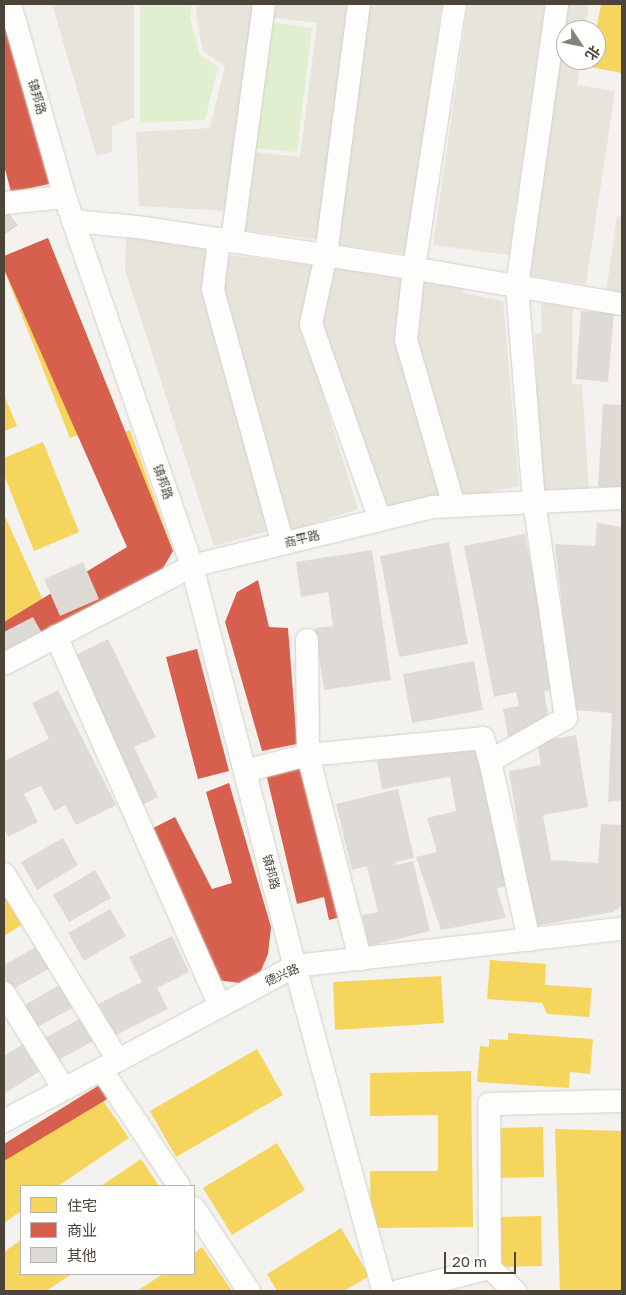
<!DOCTYPE html>
<html>
<head>
<meta charset="utf-8">
<style>
	body { margin:0 }
	#map { position:relative; width:626px; height:1295px; overflow:hidden; background:#f4f2ee; font-family:"Golos Text","Noto Sans SC",sans-serif }
	div>[style] { position:absolute }
	.residential>* { inset:0; background:#e7e4dc }
	.green>* { inset:0; background:#e1eecf }
	.homes>* { inset:0; background:#f6d55c }
	.shops>* { inset:0; background:#d6604d }
	.building>* { inset:0; background:#dedbd6 }
	.roads { filter:drop-shadow(0 0 1px #d2d0cb) drop-shadow(0 0 1px #d2d0cb) }
	.minor>* { height:22px; margin:-11px; padding:0 11px; transform-origin:11px; border-radius:11px; background:#fdfdfc }
	span { translate:-50% -50%; white-space:nowrap; text-align:center; line-height:1.15; -webkit-text-stroke:5px #fff; paint-order:stroke }
	.street-label { font-size:12px; color:#4b4439 }
	.frame { position:absolute; inset:0; border:5px solid #4b4439; pointer-events:none }
	.legend { position:absolute; left:20px; top:1185px; width:175px; height:90px; box-sizing:border-box; background:#fff; border:1px solid #b7b4b0; margin:0; padding:6px 9px; list-style:none; font-size:15px; color:#4b4439 }
	.legend li { display:flex; align-items:center; gap:10px; height:25px }
	.legend b { width:25px; border:1px solid #b7b4b0 }
	.north { position:absolute; left:556px; top:20px; width:50px; height:50px; box-sizing:border-box; background:#fff; border:1px solid #b7b4b0; border-radius:50%; rotate:124deg; font-size:14px; font-weight:700; line-height:20px; text-align:center; color:#4b4439 }
	.north::after { content:''; display:block; margin:auto; width:18px; height:22px; background:#868178; clip-path:polygon(50% 0,100% 100%,50% 72%,0 100%) }
	.scale { position:absolute; left:444px; top:1252px; width:72px; height:22px; box-sizing:border-box; border:2px solid #4b4439; border-top:0; padding-left:6px; font-size:15px; line-height:18px; white-space:nowrap; color:#4b4439; -webkit-text-stroke:4px #fff; paint-order:stroke }
</style>
</head>
<body>
<div id="map">
	<div class="residential">
		<div style="clip-path:polygon(52px 4px,134px 4px,134px 118px,112px 126px,112px 152px,96px 155px)"></div>
		<div style="clip-path:polygon(197px 4px,253px 4px,227px 211px,139px 206px,136px 132px,210px 128px,225px 66px,203px 51px,196px 15px)"></div>
		<div style="clip-path:polygon(272px 4px,352px 4px,322px 240px,245px 230px,255px 152px,300px 157px,317px 23px,270px 17px)"></div>
		<div style="clip-path:polygon(370px 4px,442px 4px,406px 254px,335px 244px)"></div>
		<div style="clip-path:polygon(468px 4px,545px 4px,509px 255px,433px 245px)"></div>
		<div style="clip-path:polygon(566px 4px,589px 4px,585px 30px,566px 30px,566px 60px,581px 60px,577px 85px,615px 91px,586px 284px,524px 275px)"></div>
		<div style="clip-path:polygon(617px 216px,622px 217px,622px 296px,606px 293px)"></div>
		<div style="clip-path:polygon(126px 236px,208px 245px,269px 531px,214px 546px,125px 270px)"></div>
		<div style="clip-path:polygon(228px 255px,312px 265px,299px 328px,315px 369px,358px 509px,291px 531px,224px 294px)"></div>
		<div style="clip-path:polygon(331px 267px,402px 279px,394px 340px,441px 496px,384px 510px,320px 322px)"></div>
		<div style="clip-path:polygon(423px 277px,464px 282px,463px 293px,503px 301px,519px 486px,459px 498px,414px 340px)"></div>
		<div style="clip-path:polygon(573px 303px,572px 384px,582px 384px,589px 491px,540px 493px,535px 334px,542px 333px,541px 304px)"></div>
	</div>
	<div class="green">
		<div style="clip-path:polygon(140px 4px,192px 4px,190px 18px,200px 55px,218px 67px,205px 120px,140px 123px)"></div>
		<div style="clip-path:polygon(270px 22px,312px 28px,297px 152px,255px 148px)"></div>
	</div>
	<div class="homes">
		<div style="clip-path:polygon(601px 4px,622px 4px,622px 73px,590px 67px,591px 60px,596px 60px,596px 32px)"></div>
		<div style="clip-path:polygon(48px 238px,120px 418px,70px 438px,4px 270px,4px 256px)"></div>
		<div style="clip-path:polygon(4px 395px,17px 426px,4px 431px)"></div>
		<div style="clip-path:polygon(130px 430px,173px 551px,157px 578px,112px 595px,103px 570px,141px 556px,100px 441px)"></div>
		<div style="clip-path:polygon(43px 442px,79px 532px,34px 551px,4px 475px,4px 458px)"></div>
		<div style="clip-path:polygon(4px 514px,46px 607px,4px 627px)"></div>
		<div style="clip-path:polygon(4px 888px,26px 922px,4px 936px)"></div>
		<div style="clip-path:polygon(490px 960px,546px 964px,545px 985px,592px 988px,589px 1017px,547px 1014px,542px 1003px,487px 999px)"></div>
		<div style="clip-path:polygon(441px 976px,444px 1023px,335px 1030px,333px 982px)"></div>
		<div style="clip-path:polygon(508px 1033px,593px 1039px,590px 1074px,570px 1072px,569px 1088px,477px 1082px,480px 1046px,489px 1047px,489px 1039px,508px 1040px)"></div>
		<div style="clip-path:polygon(257px 1049px,283px 1095px,176px 1157px,150px 1111px)"></div>
		<div style="clip-path:polygon(471px 1071px,473px 1227px,371px 1228px,370px 1171px,438px 1171px,438px 1115px,370px 1116px,370px 1073px)"></div>
		<div style="clip-path:polygon(97px 1092px,129px 1138px,58px 1186px,21px 1186px,21px 1211px,4px 1223px,4px 1155px)"></div>
		<div style="clip-path:polygon(543px 1127px,544px 1177px,500px 1178px,499px 1128px)"></div>
		<div style="clip-path:polygon(555px 1129px,622px 1131px,622px 1291px,560px 1291px)"></div>
		<div style="clip-path:polygon(277px 1143px,305px 1190px,232px 1235px,203px 1188px)"></div>
		<div style="clip-path:polygon(141px 1159px,159px 1186px,101px 1186px)"></div>
		<div style="clip-path:polygon(541px 1216px,542px 1266px,498px 1267px,497px 1217px)"></div>
		<div style="clip-path:polygon(341px 1228px,369px 1276px,344px 1291px,277px 1291px,267px 1274px)"></div>
		<div style="clip-path:polygon(21px 1240px,21px 1274px,72px 1274px,46px 1291px,4px 1291px,4px 1252px)"></div>
		<div style="clip-path:polygon(202px 1247px,232px 1291px,137px 1291px,163px 1274px,194px 1274px,194px 1253px)"></div>
	</div>
	<div class="shops">
		<div style="clip-path:polygon(4px 21px,54px 183px,11px 192px,4px 165px)"></div>
		<div style="clip-path:polygon(4px 208px,17px 225px,4px 234px)"></div>
		<div style="clip-path:polygon(48px 238px,173px 551px,157px 578px,4px 654px,4px 622px,127px 547px,4px 269px,4px 256px)"></div>
		<div style="clip-path:polygon(258px 580px,269px 627px,288px 628px,297px 744px,262px 751px,225px 622px,237px 592px)"></div>
		<div style="clip-path:polygon(197px 649px,229px 771px,198px 779px,166px 657px)"></div>
		<div style="clip-path:polygon(302px 760px,340px 917px,329px 920px,324px 897px,297px 904px,265px 769px)"></div>
		<div style="clip-path:polygon(229px 783px,271px 927px,268px 954px,260px 973px,240px 983px,216px 980px,147px 831px,175px 817px,212px 889px,232px 883px,206px 792px)"></div>
		<div style="clip-path:polygon(101px 1084px,109px 1098px,4px 1161px,4px 1144px)"></div>
	</div>
	<div class="building">
		<div style="clip-path:polygon(4px 208px,17px 225px,4px 234px)"></div>
		<div style="clip-path:polygon(581px 311px,614px 313px,608px 382px,576px 379px)"></div>
		<div style="clip-path:polygon(603px 404px,622px 405px,622px 488px,598px 487px)"></div>
		<div style="clip-path:polygon(597px 523px,622px 527px,622px 800px,608px 802px,612px 713px,574px 710px,555px 544px,595px 546px)"></div>
		<div style="clip-path:polygon(525px 534px,555px 689px,544px 691px,548px 714px,509px 742px,503px 709px,519px 706px,516px 692px,494px 697px,464px 546px)"></div>
		<div style="clip-path:polygon(449px 542px,468px 644px,399px 657px,380px 556px)"></div>
		<div style="clip-path:polygon(372px 550px,391px 680px,324px 690px,315px 628px,333px 626px,328px 592px,301px 597px,296px 562px)"></div>
		<div style="clip-path:polygon(83px 562px,99px 599px,60px 616px,44px 579px)"></div>
		<div style="clip-path:polygon(33px 617px,44px 637px,4px 658px,4px 632px)"></div>
		<div style="clip-path:polygon(108px 639px,156px 737px,134px 747px,158px 797px,140px 806px,68px 659px)"></div>
		<div style="clip-path:polygon(474px 661px,483px 710px,412px 723px,403px 674px)"></div>
		<div style="clip-path:polygon(58px 690px,116px 805px,76px 825px,65px 805px,54px 811px,41px 786px,24px 794px,38px 822px,8px 837px,4px 828px,4px 761px,49px 739px,32px 703px)"></div>
		<div style="clip-path:polygon(576px 735px,588px 807px,543px 815px,551px 860px,598px 863px,601px 824px,622px 825px,622px 906px,613px 912px,534px 926px,509px 771px,541px 765px,537px 742px)"></div>
		<div style="clip-path:polygon(476px 746px,511px 884px,497px 889px,506px 918px,441px 930px,416px 857px,437px 852px,427px 818px,456px 811px,450px 777px,382px 789px,376px 756px)"></div>
		<div style="clip-path:polygon(398px 789px,414px 858px,395px 862px,396px 865px,413px 861px,430px 931px,369px 946px,362px 915px,378px 912px,367px 866px,352px 870px,336px 804px)"></div>
		<div style="clip-path:polygon(63px 838px,78px 865px,37px 890px,21px 862px)"></div>
		<div style="clip-path:polygon(95px 870px,111px 898px,69px 922px,53px 895px)"></div>
		<div style="clip-path:polygon(110px 909px,126px 936px,84px 961px,68px 933px)"></div>
		<div style="clip-path:polygon(172px 936px,189px 972px,157px 988px,168px 1009px,114px 1036px,98px 1004px,142px 982px,129px 957px)"></div>
		<div style="clip-path:polygon(39px 945px,52px 967px,11px 990px,4px 976px,4px 965px)"></div>
		<div style="clip-path:polygon(61px 984px,74px 1007px,34px 1029px,21px 1007px)"></div>
		<div style="clip-path:polygon(83px 1017px,95px 1040px,55px 1062px,43px 1039px)"></div>
		<div style="clip-path:polygon(23px 1044px,40px 1071px,4px 1094px,4px 1056px)"></div>
	</div>
	<div class="roads">
		<div class="minor">
			<div style="left:10px;top:4px;width:201px;rotate:74.1deg"></div>
			<div style="left:65px;top:197px;width:390px;rotate:71deg"></div>
			<div style="left:192px;top:566px;width:413px;rotate:75.6deg"></div>
			<div style="left:295px;top:966px;width:337px;rotate:74.8deg"></div>
			<div style="left:359px;top:4px;width:253px;rotate:97.5deg"></div>
			<div style="left:326px;top:255px;width:71px;rotate:102.3deg"></div>
			<div style="left:311px;top:324px;width:208px;rotate:70.6deg"></div>
			<div style="left:4px;top:203px;width:61px;rotate:-5.6deg"></div>
			<div style="left:73px;top:221px;width:64px;rotate:5.4deg"></div>
			<div style="left:137px;top:227px;width:271px;rotate:8.5deg"></div>
			<div style="left:405px;top:267px;width:220px;rotate:9.7deg"></div>
			<div style="left:219px;top:239px;width:51px;rotate:96.7deg"></div>
			<div style="left:213px;top:290px;width:263px;rotate:74.6deg"></div>
			<div style="left:232px;top:241px;width:239px;rotate:-82.3deg"></div>
			<div style="left:454px;top:506px;width:173px;rotate:-106.1deg"></div>
			<div style="left:406px;top:340px;width:72px;rotate:-83.7deg"></div>
			<div style="left:414px;top:268px;width:267px;rotate:-81.2deg"></div>
			<div style="left:56px;top:636px;width:405px;rotate:66.1deg"></div>
			<div style="left:307px;top:640px;width:115px;rotate:89.5deg"></div>
			<div style="left:308px;top:755px;width:211px;rotate:75.7deg"></div>
			<div style="left:4px;top:664px;width:212px;rotate:-27.5deg"></div>
			<div style="left:192px;top:566px;width:248px;rotate:-13.8deg"></div>
			<div style="left:433px;top:507px;width:189px;rotate:-2.7deg"></div>
			<div style="left:245px;top:771px;width:65px;rotate:-14.3deg"></div>
			<div style="left:308px;top:755px;width:176px;rotate:-5.5deg"></div>
			<div style="left:483px;top:738px;width:24px;rotate:73deg"></div>
			<div style="left:4px;top:874px;width:218px;rotate:58.5deg"></div>
			<div style="left:529px;top:940px;width:183px;rotate:-102.3deg"></div>
			<div style="left:490px;top:761px;width:87px;rotate:-29.5deg"></div>
			<div style="left:566px;top:718px;width:218px;rotate:-98.4deg"></div>
			<div style="left:534px;top:502px;width:217px;rotate:-94.5deg"></div>
			<div style="left:517px;top:286px;width:285px;rotate:-81.9deg"></div>
			<div style="left:4px;top:993px;width:113px;rotate:58deg"></div>
			<div style="left:101px;top:1069px;width:141px;rotate:56.3deg"></div>
			<div style="left:4px;top:1121px;width:330px;rotate:-28deg"></div>
			<div style="left:295px;top:966px;width:329px;rotate:-6.5deg"></div>
			<div style="left:194px;top:1208px;width:100px;rotate:56.5deg"></div>
			<div style="left:490px;top:1268px;width:164px;rotate:-90.3deg"></div>
			<div style="left:489px;top:1104px;width:133px;rotate:-1.3deg"></div>
			<div style="left:399px;top:1291px;width:94px;rotate:-14.2deg"></div>
			<div style="left:490px;top:1268px;width:34px;rotate:43deg"></div>
		</div>
	</div>
	<div class="street-label">
		<span style="left:37px;top:97px;rotate:74deg">镇邦路</span>
		<span style="left:163px;top:482px;rotate:71deg">镇邦路</span>
		<span style="left:302px;top:539px;rotate:-14deg">商平路</span>
		<span style="left:271px;top:872px;rotate:75deg">镇邦路</span>
		<span style="left:282px;top:975px;rotate:-24deg">德兴路</span>
	</div>
	<div class="frame"></div>
	<ul class="legend">
	<li><b style="height:14px;background:#f6d55c"></b>住宅</li>
	<li><b style="height:14px;background:#d6604d"></b>商业</li>
	<li><b style="height:14px;background:#dedbd6"></b>其他</li>
	</ul>
	<div class="north">北</div>
	<div class="scale">20 m</div>
</div>
</body>
</html>
